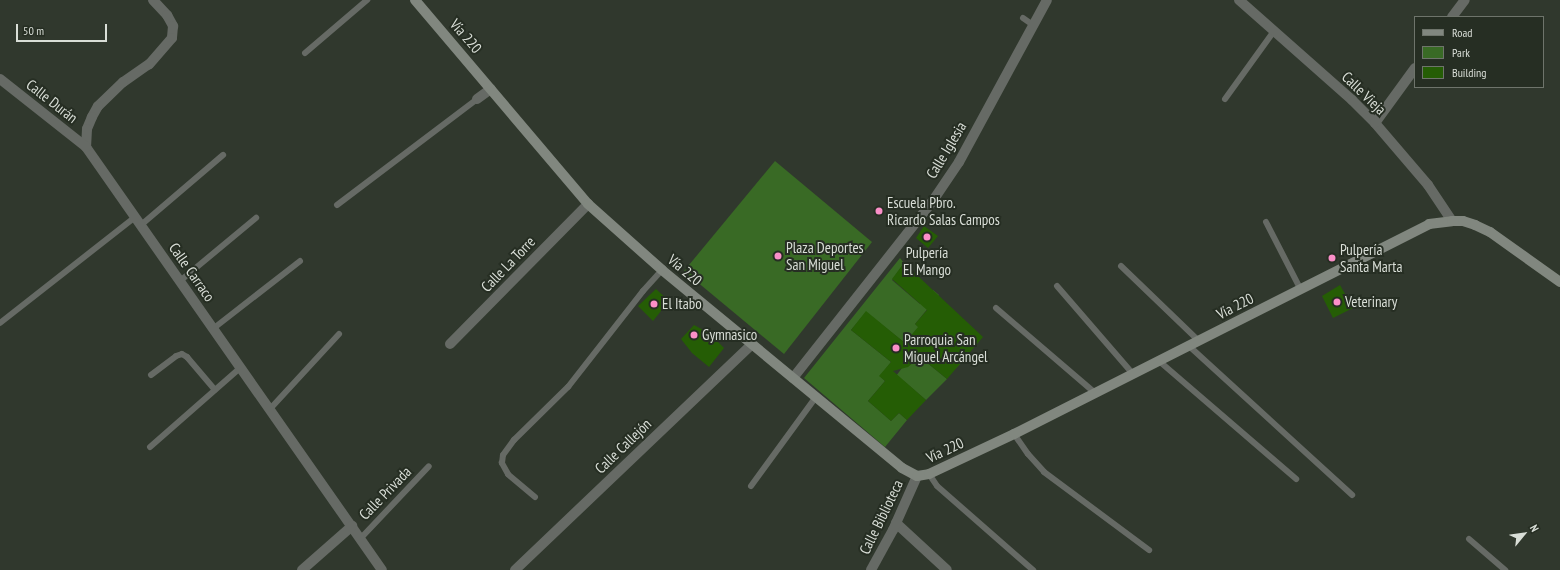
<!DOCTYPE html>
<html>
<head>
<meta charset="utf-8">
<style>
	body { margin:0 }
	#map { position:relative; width:1560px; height:570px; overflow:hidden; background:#30382d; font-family:"PT Sans Narrow",sans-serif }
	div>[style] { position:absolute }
	.green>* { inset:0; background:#396a25 }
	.building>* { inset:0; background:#255d05 }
	.lane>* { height:6px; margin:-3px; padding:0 3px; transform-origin:3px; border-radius:3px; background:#666a65 }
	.street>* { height:10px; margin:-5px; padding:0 5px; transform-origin:5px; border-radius:5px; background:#666a65 }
	.secondary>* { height:10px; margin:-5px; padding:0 5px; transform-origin:5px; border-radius:5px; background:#81877f }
	.dots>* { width:11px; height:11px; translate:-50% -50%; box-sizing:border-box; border:2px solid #262e23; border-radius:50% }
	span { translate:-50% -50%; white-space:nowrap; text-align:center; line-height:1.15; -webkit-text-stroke:4px #262e23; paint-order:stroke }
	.street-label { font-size:15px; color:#d9ded7 }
	.poi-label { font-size:15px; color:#d9ded7 }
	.left { translate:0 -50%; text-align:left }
	.legend { position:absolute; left:1414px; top:16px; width:130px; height:72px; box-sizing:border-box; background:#262e23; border:1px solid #6e746b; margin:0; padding:5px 7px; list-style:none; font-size:12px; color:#d9ded7 }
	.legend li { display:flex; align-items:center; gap:8px; height:20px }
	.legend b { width:20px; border:1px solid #6e746b }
	.north { position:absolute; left:1504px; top:514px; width:40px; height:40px; -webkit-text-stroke:3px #262e23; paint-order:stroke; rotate:61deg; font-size:11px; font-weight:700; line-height:16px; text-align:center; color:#d9ded7 }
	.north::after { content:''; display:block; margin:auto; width:14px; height:18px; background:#d9ded7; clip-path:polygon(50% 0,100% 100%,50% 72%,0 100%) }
	.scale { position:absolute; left:16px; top:24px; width:91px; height:18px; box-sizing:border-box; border:2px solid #d9ded7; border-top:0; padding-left:5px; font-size:12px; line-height:14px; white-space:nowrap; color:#d9ded7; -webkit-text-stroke:3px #262e23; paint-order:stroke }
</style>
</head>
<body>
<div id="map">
	<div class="green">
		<div style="clip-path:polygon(775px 161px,872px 242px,784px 354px,684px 271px)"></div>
		<div style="clip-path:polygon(900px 258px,904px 263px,892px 280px,920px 304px,933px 290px,939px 295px,915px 324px,961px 363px,955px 369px,916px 330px,905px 343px,866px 312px,851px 330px,891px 362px,880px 376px,885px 381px,868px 401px,891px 421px,899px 413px,907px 420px,885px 447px,804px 378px)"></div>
		<div style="clip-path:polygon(915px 353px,947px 379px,926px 400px,905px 382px,893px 380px,902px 368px,913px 363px)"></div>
	</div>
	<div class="building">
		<div style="clip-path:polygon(924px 226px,938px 236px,928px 248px,916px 238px)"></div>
		<div style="clip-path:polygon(904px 263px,983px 337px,947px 379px,920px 357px,908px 367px,893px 371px,926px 400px,907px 420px,899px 413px,891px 421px,868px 401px,885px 381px,879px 376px,891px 362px,851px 330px,866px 311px,905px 343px,918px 327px,915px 324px,927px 310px,892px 279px)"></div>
		<div style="clip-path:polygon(1340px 285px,1353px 308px,1333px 318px,1322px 296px)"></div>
		<div style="clip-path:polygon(656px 289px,669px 301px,653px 321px,638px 306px)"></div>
		<div style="clip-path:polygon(694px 325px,709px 333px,724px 348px,709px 367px,692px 353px,681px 339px)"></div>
	</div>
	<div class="lane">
		<div style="left:1023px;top:18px;width:12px;rotate:35deg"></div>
		<div style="left:305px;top:53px;width:82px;rotate:-40.5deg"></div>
		<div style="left:1225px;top:99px;width:84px;rotate:-54.2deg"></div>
		<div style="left:337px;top:205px;width:176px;rotate:-37.1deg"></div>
		<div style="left:1266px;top:222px;width:76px;rotate:62.8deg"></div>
		<div style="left:141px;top:225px;width:108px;rotate:-40.5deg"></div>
		<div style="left:1121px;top:266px;width:108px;rotate:43.9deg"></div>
		<div style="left:180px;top:281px;width:99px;rotate:-39.7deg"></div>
		<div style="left:1057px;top:286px;width:116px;rotate:49.2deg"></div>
		<div style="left:996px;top:308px;width:130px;rotate:40.6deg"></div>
		<div style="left:0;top:323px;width:172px;rotate:-38.1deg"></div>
		<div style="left:214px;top:328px;width:109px;rotate:-37.9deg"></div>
		<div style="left:1189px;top:346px;width:221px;rotate:42.4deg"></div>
		<div style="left:1159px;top:361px;width:181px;rotate:40.7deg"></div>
		<div style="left:151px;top:375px;width:31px;rotate:-37deg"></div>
		<div style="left:176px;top:356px;width:6px;rotate:-18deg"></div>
		<div style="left:182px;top:354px;width:6px;rotate:31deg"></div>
		<div style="left:187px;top:357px;width:43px;rotate:49.7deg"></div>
		<div style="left:270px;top:409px;width:102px;rotate:-47.4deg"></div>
		<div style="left:1014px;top:434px;width:24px;rotate:55deg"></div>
		<div style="left:1028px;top:454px;width:24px;rotate:48deg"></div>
		<div style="left:1044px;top:472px;width:131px;rotate:36.6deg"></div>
		<div style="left:150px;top:447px;width:121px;rotate:-41.3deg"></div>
		<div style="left:929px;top:474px;width:14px;rotate:56deg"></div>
		<div style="left:937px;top:486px;width:128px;rotate:41.2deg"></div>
		<div style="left:751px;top:486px;width:110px;rotate:-53.9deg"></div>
		<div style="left:535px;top:497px;width:35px;rotate:-140deg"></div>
		<div style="left:508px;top:474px;width:13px;rotate:-119deg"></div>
		<div style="left:502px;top:463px;width:8px;rotate:-83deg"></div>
		<div style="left:503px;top:455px;width:19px;rotate:-54deg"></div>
		<div style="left:514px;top:440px;width:76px;rotate:-44.5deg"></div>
		<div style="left:568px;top:387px;width:122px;rotate:-52deg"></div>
		<div style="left:643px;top:291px;width:28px;rotate:-48deg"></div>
		<div style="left:360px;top:539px;width:100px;rotate:-46.6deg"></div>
		<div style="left:1469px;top:539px;width:48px;rotate:40.7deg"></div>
	</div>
	<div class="street">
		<div style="left:153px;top:0;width:21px;rotate:47deg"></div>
		<div style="left:167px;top:15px;width:13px;rotate:61deg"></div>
		<div style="left:173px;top:26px;width:12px;rotate:95deg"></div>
		<div style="left:172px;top:38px;width:35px;rotate:131deg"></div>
		<div style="left:149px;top:64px;width:32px;rotate:145deg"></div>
		<div style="left:123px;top:82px;width:35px;rotate:136deg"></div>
		<div style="left:98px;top:106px;width:13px;rotate:119deg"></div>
		<div style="left:92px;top:117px;width:13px;rotate:113deg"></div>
		<div style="left:87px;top:129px;width:18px;rotate:93deg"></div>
		<div style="left:86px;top:147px;width:516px;rotate:55.02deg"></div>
		<div style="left:1239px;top:0;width:151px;rotate:41.5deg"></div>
		<div style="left:1352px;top:100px;width:33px;rotate:45deg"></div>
		<div style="left:1375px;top:123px;width:82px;rotate:49.5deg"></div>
		<div style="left:1428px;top:185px;width:43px;rotate:56.3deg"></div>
		<div style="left:1452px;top:17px;width:21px;rotate:-53deg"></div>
		<div style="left:0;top:79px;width:110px;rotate:38.3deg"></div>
		<div style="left:477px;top:99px;width:17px;rotate:-36deg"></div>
		<div style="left:1375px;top:123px;width:68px;rotate:-54deg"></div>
		<div style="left:450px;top:344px;width:197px;rotate:-45.4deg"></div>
		<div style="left:793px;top:378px;width:224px;rotate:-51.7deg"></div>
		<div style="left:932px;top:202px;width:48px;rotate:-56deg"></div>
		<div style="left:959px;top:162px;width:184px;rotate:-61.5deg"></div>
		<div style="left:896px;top:523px;width:69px;rotate:42.7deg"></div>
		<div style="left:302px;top:570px;width:67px;rotate:-41.3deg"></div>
		<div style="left:515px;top:570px;width:327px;rotate:-43.6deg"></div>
		<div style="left:871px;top:570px;width:46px;rotate:-61.2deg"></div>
		<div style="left:893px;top:530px;width:59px;rotate:-66deg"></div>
	</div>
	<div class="secondary">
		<div style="left:415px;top:0;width:267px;rotate:49.7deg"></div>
		<div style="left:588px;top:204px;width:99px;rotate:41.7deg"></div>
		<div style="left:662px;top:270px;width:311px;rotate:39.5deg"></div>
		<div style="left:902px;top:468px;width:17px;rotate:28deg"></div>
		<div style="left:917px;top:476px;width:12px;rotate:-9deg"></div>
		<div style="left:929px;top:474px;width:94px;rotate:-25.2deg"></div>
		<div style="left:1014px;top:434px;width:465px;rotate:-26.8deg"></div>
		<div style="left:1429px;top:224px;width:23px;rotate:-7deg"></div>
		<div style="left:1452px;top:221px;width:11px"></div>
		<div style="left:1463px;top:221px;width:13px;rotate:18deg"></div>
		<div style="left:1475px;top:225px;width:17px;rotate:25deg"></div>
		<div style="left:1490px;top:232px;width:86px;rotate:35.5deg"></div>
	</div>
	<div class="dots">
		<div style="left:879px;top:211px;background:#fa8fc8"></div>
		<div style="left:927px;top:237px;background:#fa8fc8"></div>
		<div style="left:778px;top:256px;background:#fa8fc8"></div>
		<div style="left:1332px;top:258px;background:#fa8fc8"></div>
		<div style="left:1337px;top:302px;background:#fa8fc8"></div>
		<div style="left:654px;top:304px;background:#fa8fc8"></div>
		<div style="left:694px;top:335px;background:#fa8fc8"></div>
		<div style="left:896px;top:348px;background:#fa8fc8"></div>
	</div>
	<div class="street-label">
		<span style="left:466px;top:36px;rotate:49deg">Vía 220</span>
		<span style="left:1364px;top:93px;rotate:44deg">Calle Vieja</span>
		<span style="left:52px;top:101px;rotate:38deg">Calle Durán</span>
		<span style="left:946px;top:150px;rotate:-59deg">Calle Iglesia</span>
		<span style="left:508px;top:264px;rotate:-46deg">Calle La Torre</span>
		<span style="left:685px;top:270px;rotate:40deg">Vía 220</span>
		<span style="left:192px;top:272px;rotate:55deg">Calle Carraco</span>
		<span style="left:1235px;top:306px;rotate:-27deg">Vía 220</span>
		<span style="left:623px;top:446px;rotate:-44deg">Calle Callejón</span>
		<span style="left:945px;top:450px;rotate:-25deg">Vía 220</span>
		<span style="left:385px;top:493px;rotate:-46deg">Calle Privada</span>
		<span style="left:881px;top:517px;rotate:-64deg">Calle Biblioteca</span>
	</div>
	<div class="poi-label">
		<span class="left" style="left:887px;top:211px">Escuela Pbro.<br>Ricardo Salas Campos</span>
		<span class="left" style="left:786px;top:256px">Plaza Deportes<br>San Miguel</span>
		<span class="left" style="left:1340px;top:258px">Pulpería<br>Santa Marta</span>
		<span style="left:927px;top:261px">Pulpería<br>El Mango</span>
		<span class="left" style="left:1345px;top:302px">Veterinary</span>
		<span class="left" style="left:662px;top:304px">El Itabo</span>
		<span class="left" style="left:702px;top:335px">Gymnasico</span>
		<span class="left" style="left:904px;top:348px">Parroquia San<br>Miguel Arcángel</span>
	</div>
	<ul class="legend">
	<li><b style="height:5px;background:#81877f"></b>Road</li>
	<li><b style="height:11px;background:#396a25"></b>Park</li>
	<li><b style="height:11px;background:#255d05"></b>Building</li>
	</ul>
	<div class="north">N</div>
	<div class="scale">50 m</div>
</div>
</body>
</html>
